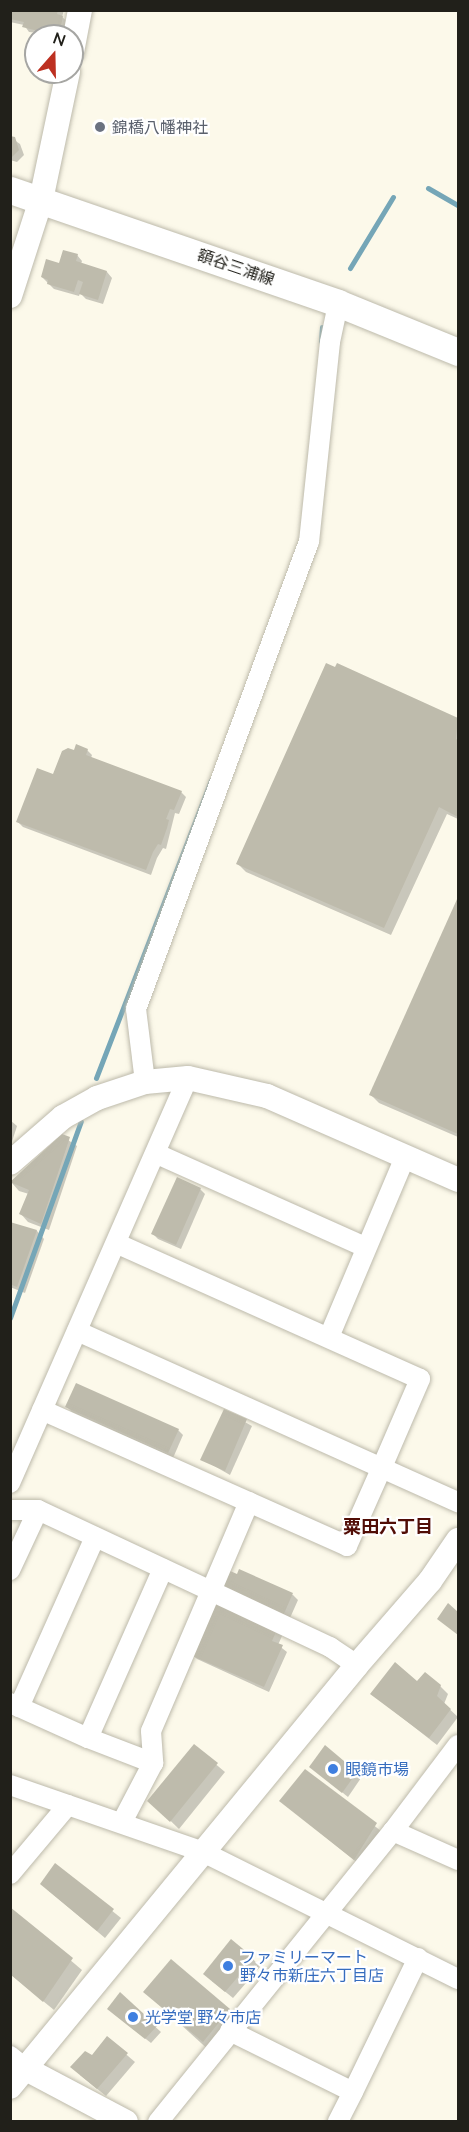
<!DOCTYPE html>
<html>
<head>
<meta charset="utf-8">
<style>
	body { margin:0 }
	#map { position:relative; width:469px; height:2132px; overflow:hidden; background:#fcf9ea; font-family:Mulish,"Noto Sans JP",sans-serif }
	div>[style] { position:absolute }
	.shadow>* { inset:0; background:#0003 }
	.stream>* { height:5px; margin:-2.5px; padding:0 2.5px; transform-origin:2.5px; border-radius:2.5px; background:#75a6b7 }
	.building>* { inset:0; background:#bebbac }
	.roads { filter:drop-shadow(0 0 2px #bdbaab) drop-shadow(0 0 2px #bdbaab) }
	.minor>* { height:20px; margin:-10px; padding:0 10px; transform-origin:10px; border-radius:10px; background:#fff }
	.tertiary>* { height:24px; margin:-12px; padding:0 12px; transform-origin:12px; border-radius:12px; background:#fff }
	.secondary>* { height:27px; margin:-13.5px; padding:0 13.5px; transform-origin:13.5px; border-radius:13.5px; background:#fff }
	.dots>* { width:16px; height:16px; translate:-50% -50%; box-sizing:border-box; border:3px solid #fff; border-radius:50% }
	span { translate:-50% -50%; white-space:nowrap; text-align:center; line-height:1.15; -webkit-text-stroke:4.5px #fff; paint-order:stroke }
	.worship-label { font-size:16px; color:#5b616d }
	.left { translate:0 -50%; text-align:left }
	.street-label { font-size:16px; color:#21201a }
	.shop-label { font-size:16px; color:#366cbe }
	.neighbourhood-label { font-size:18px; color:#510d06; font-weight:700 }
	.frame { position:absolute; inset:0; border:12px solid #21201a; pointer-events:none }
	.north { position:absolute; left:24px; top:24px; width:60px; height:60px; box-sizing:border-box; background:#fff; border:2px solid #a6a6a3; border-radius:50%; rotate:20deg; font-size:16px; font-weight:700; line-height:24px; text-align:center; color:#21201a }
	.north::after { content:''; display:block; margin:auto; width:21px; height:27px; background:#bd3021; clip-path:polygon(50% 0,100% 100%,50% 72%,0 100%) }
</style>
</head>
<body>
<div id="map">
	<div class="shadow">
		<div style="clip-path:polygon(10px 10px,64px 10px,62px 17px,68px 22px,65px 36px,29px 32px,24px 25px,10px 22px)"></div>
		<div style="clip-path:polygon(10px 137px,20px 144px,24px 155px,17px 162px,10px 160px)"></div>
		<div style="clip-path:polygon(77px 255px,82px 261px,81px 264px,107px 272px,112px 278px,103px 304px,86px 299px,80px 293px,79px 296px,54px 289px,42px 277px)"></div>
		<div style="clip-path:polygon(426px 708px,458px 722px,458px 819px,447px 814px,391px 935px,246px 872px,238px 864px)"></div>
		<div style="clip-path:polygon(87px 750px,92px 755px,91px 758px,181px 792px,186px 797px,179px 814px,175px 813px,166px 849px,163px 848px,157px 858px,151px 875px,23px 827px,18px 822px,75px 752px)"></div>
		<div style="clip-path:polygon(458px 901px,458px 1137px,379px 1103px,371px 1095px)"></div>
		<div style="clip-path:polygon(10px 1120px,17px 1126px,10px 1148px)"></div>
		<div style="clip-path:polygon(62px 1136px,77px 1146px,49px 1230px,28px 1222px,21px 1214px,29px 1194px,19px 1191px,12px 1183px)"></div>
		<div style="clip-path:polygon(200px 1189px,205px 1194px,181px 1249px,158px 1239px,153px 1234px)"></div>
		<div style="clip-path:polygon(10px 1223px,37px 1231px,44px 1239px,25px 1293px,10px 1287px)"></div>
		<div style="clip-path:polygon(67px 1407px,178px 1430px,183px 1435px,173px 1458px,72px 1412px)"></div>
		<div style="clip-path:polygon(225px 1411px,252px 1426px,230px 1475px,202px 1459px)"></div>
		<div style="clip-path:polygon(240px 1571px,293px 1595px,298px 1600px,278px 1645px,287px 1652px,269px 1692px,197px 1659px,192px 1654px)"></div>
		<div style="clip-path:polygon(417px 1683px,440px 1686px,448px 1694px,444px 1704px,458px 1717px,437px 1745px,372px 1694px)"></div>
		<div style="clip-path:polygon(194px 1746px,225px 1772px,179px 1829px,149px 1800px)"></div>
		<div style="clip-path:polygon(305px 1771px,386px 1835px,365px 1869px,281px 1801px)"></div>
		<div style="clip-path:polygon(317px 1772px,356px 1773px,361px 1778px,348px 1797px)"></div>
		<div style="clip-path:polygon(55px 1865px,121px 1918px,105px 1938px,49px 1891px)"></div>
		<div style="clip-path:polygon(10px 1909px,82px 1970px,54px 2010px,10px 1974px)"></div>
		<div style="clip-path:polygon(253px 1959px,260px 1967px,233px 1998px,212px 1981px)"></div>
		<div style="clip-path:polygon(145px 1992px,228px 2009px,241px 2022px,212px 2053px)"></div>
		<div style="clip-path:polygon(120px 1995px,161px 2032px,151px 2043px,114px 2014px)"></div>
		<div style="clip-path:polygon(107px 2038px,135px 2062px,106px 2096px,80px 2075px)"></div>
	</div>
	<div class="stream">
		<div style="left:428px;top:188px;width:34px;rotate:30deg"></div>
		<div style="left:350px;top:268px;width:83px;rotate:-58.8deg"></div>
		<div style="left:321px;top:341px;width:14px;rotate:-86deg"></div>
		<div style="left:96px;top:1078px;width:319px;rotate:-68.9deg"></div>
		<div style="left:10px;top:1318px;width:209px;rotate:-70.2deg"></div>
	</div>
	<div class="building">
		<div style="clip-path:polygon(10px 10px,58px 10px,57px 14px,63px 16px,59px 36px,22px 27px,24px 22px,10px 19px)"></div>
		<div style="clip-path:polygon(10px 136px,15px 137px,19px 150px,10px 159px)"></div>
		<div style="clip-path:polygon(63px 250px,78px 254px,76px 261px,107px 271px,98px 300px,79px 294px,83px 282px,78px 280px,74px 292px,47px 284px,48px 280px,41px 277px,46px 259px,59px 263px)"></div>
		<div style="clip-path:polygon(326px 663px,335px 667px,337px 663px,458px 718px,456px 739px,458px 740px,458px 817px,439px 807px,384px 928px,236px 864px)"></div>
		<div style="clip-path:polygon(76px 744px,88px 749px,86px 755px,182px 791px,174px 810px,170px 809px,166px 819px,169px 820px,167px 828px,161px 845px,158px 844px,153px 852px,146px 870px,16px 822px,37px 768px,53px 774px,62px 751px,68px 748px,74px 750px)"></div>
		<div style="clip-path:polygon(458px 897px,458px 1134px,369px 1095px)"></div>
		<div style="clip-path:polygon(62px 1134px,70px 1137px,41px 1224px,19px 1214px,29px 1190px,10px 1182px)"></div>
		<div style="clip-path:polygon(177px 1177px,201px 1188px,176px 1245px,151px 1234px)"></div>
		<div style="clip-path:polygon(10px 1222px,37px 1230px,17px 1287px,10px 1284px)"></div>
		<div style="clip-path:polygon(76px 1383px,179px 1429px,168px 1453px,65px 1407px)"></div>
		<div style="clip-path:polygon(224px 1409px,247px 1419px,225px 1471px,200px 1460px)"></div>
		<div style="clip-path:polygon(239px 1569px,293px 1593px,272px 1641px,283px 1645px,264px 1687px,190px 1655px,228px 1570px,237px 1574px)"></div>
		<div style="clip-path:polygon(448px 1603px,458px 1612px,458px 1635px,437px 1619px)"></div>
		<div style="clip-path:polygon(395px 1662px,417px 1681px,425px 1672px,441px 1685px,437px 1696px,451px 1709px,429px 1738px,370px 1694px)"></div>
		<div style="clip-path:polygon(194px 1744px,218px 1763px,170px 1822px,147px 1801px)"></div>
		<div style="clip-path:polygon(325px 1745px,357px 1772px,342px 1793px,309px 1767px)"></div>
		<div style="clip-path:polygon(305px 1769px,377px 1823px,354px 1860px,279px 1801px)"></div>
		<div style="clip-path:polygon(55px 1863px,114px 1909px,97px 1931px,40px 1884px)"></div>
		<div style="clip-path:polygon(10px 1907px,73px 1958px,43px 2002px,10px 1974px)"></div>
		<div style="clip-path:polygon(231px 1939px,254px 1958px,225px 1992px,203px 1974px)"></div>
		<div style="clip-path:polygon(171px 1959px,230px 2009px,203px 2042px,143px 1992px)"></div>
		<div style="clip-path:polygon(120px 1992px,157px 2026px,145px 2039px,107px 2009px)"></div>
		<div style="clip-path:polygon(107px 2036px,128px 2053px,97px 2089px,70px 2067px,85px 2051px,92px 2055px)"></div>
	</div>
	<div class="roads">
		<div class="minor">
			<div style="left:145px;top:1082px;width:74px;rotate:-97deg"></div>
			<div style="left:136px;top:1009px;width:498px;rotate:-69.7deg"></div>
			<div style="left:309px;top:542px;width:201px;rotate:-84deg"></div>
			<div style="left:330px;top:342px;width:40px;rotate:-78deg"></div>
			<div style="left:157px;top:1154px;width:228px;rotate:24.1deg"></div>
			<div style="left:77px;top:1331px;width:418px;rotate:24.2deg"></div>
			<div style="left:329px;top:1337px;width:195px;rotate:-67.1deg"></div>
			<div style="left:42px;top:1410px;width:334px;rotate:24deg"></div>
			<div style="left:347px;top:1546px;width:86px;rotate:-66.1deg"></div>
			<div style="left:382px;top:1467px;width:96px;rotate:-66.6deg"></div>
			<div style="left:420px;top:1379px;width:333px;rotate:-155.9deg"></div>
			<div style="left:10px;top:1483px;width:442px;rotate:-66.3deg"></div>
			<div style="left:249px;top:1502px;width:97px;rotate:113.1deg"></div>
			<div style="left:211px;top:1591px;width:132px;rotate:25.2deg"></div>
			<div style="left:330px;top:1647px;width:32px;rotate:34deg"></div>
			<div style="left:10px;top:1510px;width:28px"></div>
			<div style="left:38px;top:1510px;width:191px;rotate:25.1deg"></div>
			<div style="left:211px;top:1591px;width:152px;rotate:113.2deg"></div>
			<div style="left:151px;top:1731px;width:32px;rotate:86deg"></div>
			<div style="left:153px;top:1763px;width:67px;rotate:117.7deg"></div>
			<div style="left:10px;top:1570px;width:66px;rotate:-65deg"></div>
			<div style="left:10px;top:1703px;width:85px;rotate:24.2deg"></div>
			<div style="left:88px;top:1738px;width:70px;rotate:21deg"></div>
			<div style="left:19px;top:1707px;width:186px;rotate:-65.9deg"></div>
			<div style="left:88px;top:1738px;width:185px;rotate:-66.1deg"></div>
			<div style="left:10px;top:1785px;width:204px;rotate:19.1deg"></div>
			<div style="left:203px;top:1852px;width:285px;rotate:26.5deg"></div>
			<div style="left:393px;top:1831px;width:71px;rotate:24deg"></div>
			<div style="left:10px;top:1874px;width:90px;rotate:-50deg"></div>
			<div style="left:230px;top:2031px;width:137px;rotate:26.4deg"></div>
			<div style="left:353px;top:2092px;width:34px;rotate:117deg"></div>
			<div style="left:10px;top:2056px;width:21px;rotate:39deg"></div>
			<div style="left:353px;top:2092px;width:149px;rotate:-64.1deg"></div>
			<div style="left:158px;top:2122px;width:374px;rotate:-51.1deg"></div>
			<div style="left:393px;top:1831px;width:108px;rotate:-52.9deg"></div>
		</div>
		<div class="tertiary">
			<div style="left:72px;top:52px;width:43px;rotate:-79.2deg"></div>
			<div style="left:10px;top:296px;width:101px;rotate:-72.1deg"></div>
			<div style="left:41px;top:200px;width:131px;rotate:-78.1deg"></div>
			<div style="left:10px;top:1163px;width:70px;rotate:-41deg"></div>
			<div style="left:63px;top:1117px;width:39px;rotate:-29deg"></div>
			<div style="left:97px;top:1098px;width:51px;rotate:-18.4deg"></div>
			<div style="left:145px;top:1082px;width:43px;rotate:-5.3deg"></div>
			<div style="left:188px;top:1078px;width:81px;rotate:12.8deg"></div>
			<div style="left:267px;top:1096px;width:209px;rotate:23.7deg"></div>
			<div style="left:26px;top:2069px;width:113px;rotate:27.9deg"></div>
			<div style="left:10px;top:2087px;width:546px;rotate:-50.57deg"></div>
			<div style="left:357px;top:1665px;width:111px;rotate:-49deg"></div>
			<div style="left:430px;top:1581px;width:50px;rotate:-55.7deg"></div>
		</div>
		<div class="secondary">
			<div style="left:10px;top:190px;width:347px;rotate:19deg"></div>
			<div style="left:338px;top:303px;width:130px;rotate:22.2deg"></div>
		</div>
	</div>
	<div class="dots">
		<div style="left:100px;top:127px;background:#6b7280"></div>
		<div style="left:333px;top:1769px;background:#3f7fe0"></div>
		<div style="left:228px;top:1966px;background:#3f7fe0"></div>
		<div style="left:133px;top:2017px;background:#3f7fe0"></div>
	</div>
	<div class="worship-label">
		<span class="left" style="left:112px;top:127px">錦橋八幡神社</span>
	</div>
	<div class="street-label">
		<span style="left:236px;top:267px;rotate:19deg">額谷三浦線</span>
	</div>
	<div class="shop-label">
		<span class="left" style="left:345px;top:1769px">眼鏡市場</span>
		<span class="left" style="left:240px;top:1966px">ファミリーマート<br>野々市新庄六丁目店</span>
		<span class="left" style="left:145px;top:2017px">光学堂 野々市店</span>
	</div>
	<div class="neighbourhood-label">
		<span style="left:388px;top:1527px">粟田六丁目</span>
	</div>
	<div class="frame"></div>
	<div class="north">N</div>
</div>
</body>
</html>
